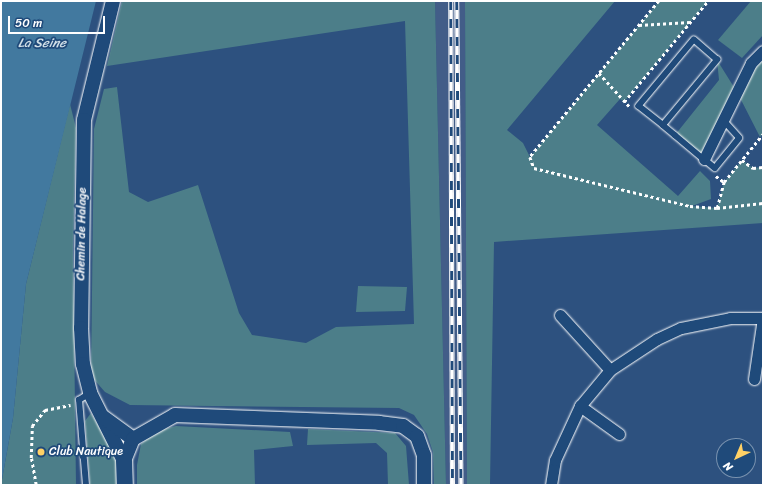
<!DOCTYPE html>
<html>
<head>
<meta charset="utf-8">
<style>
	body { margin:0 }
	#map { position:relative; width:764px; height:486px; overflow:hidden; background:#2d517f; font-family:Sriracha,sans-serif }
	div>[style] { position:absolute }
	.built>* { inset:0; background:#425d88 }
	.green>* { inset:0; background:#4c7e89 }
	.water>* { inset:0; background:#42799f }
	.path>* { height:2.5px; margin-top:-1.25px; transform-origin:0; background:repeating-linear-gradient(90deg,#fff 0 3px,transparent 0 6px) }
	.roads { filter:drop-shadow(0 0 1px #fff) drop-shadow(0 0 1px #fff) }
	.service>* { height:5.5px; margin:-2.75px; padding:0 2.75px; transform-origin:2.75px; border-radius:2.75px; background:#1f4a7a }
	.minor>* { height:11px; margin:-5.5px; padding:0 5.5px; transform-origin:5.5px; border-radius:5.5px; background:#1f4a7a }
	.tertiary>* { height:14px; margin:-7px; padding:0 7px; transform-origin:7px; border-radius:7px; background:#1f4a7a }
	.secondary>* { height:16px; margin:-8px; padding:0 8px; transform-origin:8px; border-radius:8px; background:#1f4a7a }
	.rail>* { height:4.5px; margin-top:-2.25px; transform-origin:0; background:repeating-linear-gradient(90deg,#1f4a7a 0 9px,#fff 0 18px); box-sizing:border-box; border-block:1px solid #fff }
	.dots>* { width:11px; height:11px; translate:-50% -50%; box-sizing:border-box; border:2px solid #1f4a7a; border-radius:50% }
	span { translate:-50% -50%; white-space:nowrap; text-align:center; line-height:1.15; -webkit-text-stroke:3.5px #1f4a7a; paint-order:stroke }
	.street-label { font-size:12px; color:#fff }
	.poi-label { font-size:12px; color:#fff }
	.left { translate:0 -50%; text-align:left }
	.water-label { font-size:13px; color:#d0dee7; font-style:italic }
	.frame { position:absolute; inset:0; border:2px solid #fff; pointer-events:none }
	.north { position:absolute; left:716px; top:438px; width:40px; height:40px; box-sizing:border-box; background:#1f4a7a; border:1px solid #7992af; border-radius:50%; rotate:224deg; font-size:11px; font-weight:700; line-height:16px; text-align:center; color:#fff }
	.north::after { content:''; display:block; margin:auto; width:14px; height:18px; background:#ffd166; clip-path:polygon(50% 0,100% 100%,50% 72%,0 100%) }
	.scale { position:absolute; left:8px; top:16px; width:97px; height:18px; box-sizing:border-box; border:2px solid #fff; border-top:0; padding-left:5px; font-size:12px; line-height:14px; white-space:nowrap; color:#fff; -webkit-text-stroke:3px #1f4a7a; paint-order:stroke }
</style>
</head>
<body>
<div id="map">
	<div class="built">
		<div style="clip-path:polygon(435px 1px,465px 1px,467px 485px,446px 485px)"></div>
	</div>
	<div class="green">
		<div style="clip-path:polygon(122px 1px,435px 1px,446px 485px,434px 485px,433px 452px,427px 434px,414px 415px,399px 408px,130px 405px,105px 392px,91px 376px,94px 129px,104px 89px,117px 87px,129px 192px,148px 202px,198px 185px,239px 313px,252px 335px,306px 343px,336px 327px,414px 324px,405px 21px,107px 66px)"></div>
		<div style="clip-path:polygon(465px 1px,615px 1px,507px 130px,523px 143px,530px 157px,659px 1px,708px 1px,624px 102px,620px 99px,597px 125px,678px 196px,700px 171px,710px 181px,711px 199px,692px 206px,717px 208px,724px 182px,742px 160px,753px 168px,763px 167px,763px 223px,494px 242px,490px 485px,467px 485px)"></div>
		<div style="clip-path:polygon(751px 1px,763px 1px,763px 35px,742px 58px,718px 40px)"></div>
		<div style="clip-path:polygon(763px 51px,763px 134px,760px 137px,737px 92px,704px 159px,675px 135px,719px 80px,717px 60px,737px 92px)"></div>
		<div style="clip-path:polygon(70px 104px,76px 128px,73px 250px,76px 485px,1px 485px,13px 418px,26px 284px)"></div>
		<div style="clip-path:polygon(358px 286px,407px 287px,405px 311px,356px 312px)"></div>
		<div style="clip-path:polygon(91px 413px,117px 458px,117px 485px,90px 485px,85px 421px)"></div>
		<div style="clip-path:polygon(176px 426px,290px 432px,293px 446px,254px 450px,255px 485px,137px 485px,137px 465px,141px 444px,156px 431px)"></div>
		<div style="clip-path:polygon(308px 429px,395px 433px,406px 446px,409px 485px,388px 485px,387px 453px,376px 443px,307px 445px)"></div>
	</div>
	<div class="water">
		<div style="clip-path:polygon(1px 1px,96px 1px,26px 284px,13px 418px,1px 485px)"></div>
	</div>
	<div class="path">
		<div style="left:659px;top:1px;width:202px;rotate:129.6deg"></div>
		<div style="left:530px;top:157px;width:12px;rotate:70deg"></div>
		<div style="left:534px;top:168px;width:161px;rotate:13.7deg"></div>
		<div style="left:690px;top:206px;width:27px;rotate:4deg"></div>
		<div style="left:717px;top:208px;width:46px;rotate:-6.2deg"></div>
		<div style="left:639px;top:25px;width:51px;rotate:-3.4deg"></div>
		<div style="left:599px;top:73px;width:46px;rotate:47.6deg"></div>
		<div style="left:624px;top:102px;width:131px;rotate:-50.3deg"></div>
		<div style="left:742px;top:160px;width:14px;rotate:36deg"></div>
		<div style="left:753px;top:168px;width:10px;rotate:-6deg"></div>
		<div style="left:716px;top:176px;width:10px;rotate:37deg"></div>
		<div style="left:717px;top:208px;width:27px;rotate:-75deg"></div>
		<div style="left:724px;top:182px;width:62px;rotate:-50.9deg"></div>
		<div style="left:36px;top:485px;width:27px;rotate:-100deg"></div>
		<div style="left:31px;top:458px;width:32px;rotate:-88deg"></div>
		<div style="left:32px;top:426px;width:21px;rotate:-51deg"></div>
		<div style="left:45px;top:410px;width:26px;rotate:-11deg"></div>
	</div>
	<div class="roads">
		<div class="service">
			<div style="left:663px;top:125px;width:85px;rotate:-50.3deg"></div>
			<div style="left:717px;top:60px;width:30px;rotate:-139deg"></div>
			<div style="left:694px;top:40px;width:86px;rotate:129.8deg"></div>
			<div style="left:639px;top:106px;width:31px;rotate:38deg"></div>
			<div style="left:663px;top:125px;width:16px;rotate:40deg"></div>
			<div style="left:675px;top:135px;width:38px;rotate:40deg"></div>
			<div style="left:704px;top:159px;width:14px;rotate:39deg"></div>
			<div style="left:715px;top:168px;width:38px;rotate:-51deg"></div>
			<div style="left:739px;top:138px;width:24px;rotate:-132deg"></div>
			<div style="left:86px;top:485px;width:85px;rotate:-94.7deg"></div>
			<div style="left:79px;top:400px;width:13px;rotate:-32deg"></div>
		</div>
		<div class="minor">
			<div style="left:704px;top:159px;width:107px;rotate:-63.9deg"></div>
			<div style="left:751px;top:63px;width:17px;rotate:-45deg"></div>
			<div style="left:560px;top:315px;width:74px;rotate:47.7deg"></div>
			<div style="left:754px;top:379px;width:62px;rotate:-81.6deg"></div>
			<div style="left:580px;top:406px;width:48px;rotate:35.7deg"></div>
			<div style="left:551px;top:485px;width:25px;rotate:-81deg"></div>
			<div style="left:555px;top:460px;width:60px;rotate:-65.2deg"></div>
			<div style="left:580px;top:406px;width:47px;rotate:-50.2deg"></div>
			<div style="left:610px;top:370px;width:56px;rotate:-33.4deg"></div>
			<div style="left:657px;top:339px;width:26px;rotate:-25deg"></div>
			<div style="left:681px;top:328px;width:50px;rotate:-11.5deg"></div>
			<div style="left:730px;top:318px;width:33px"></div>
		</div>
		<div class="tertiary">
			<div style="left:113px;top:1px;width:122px;rotate:103.7deg"></div>
			<div style="left:84px;top:120px;width:208px;rotate:90.8deg"></div>
			<div style="left:81px;top:328px;width:36px;rotate:87deg"></div>
			<div style="left:83px;top:364px;width:30px;rotate:76deg"></div>
			<div style="left:90px;top:393px;width:76px;rotate:63.4deg"></div>
			<div style="left:103px;top:417px;width:37px;rotate:36deg"></div>
			<div style="left:124px;top:461px;width:24px;rotate:-68deg"></div>
			<div style="left:133px;top:439px;width:48px;rotate:-29.7deg"></div>
			<div style="left:175px;top:415px;width:204px;rotate:2.2deg"></div>
			<div style="left:379px;top:423px;width:24px;rotate:7deg"></div>
			<div style="left:403px;top:426px;width:17px;rotate:36deg"></div>
			<div style="left:417px;top:436px;width:20px;rotate:70deg"></div>
			<div style="left:424px;top:455px;width:30px;rotate:90deg"></div>
		</div>
		<div class="secondary">
			<div style="left:124px;top:461px;width:24px;rotate:88deg"></div>
		</div>
	</div>
	<div class="rail">
		<div style="left:451px;top:1px;width:484px;rotate:89.8deg"></div>
		<div style="left:457px;top:1px;width:484px;rotate:89.5deg"></div>
	</div>
	<div class="dots">
		<div style="left:41px;top:452px;background:#ffd166"></div>
	</div>
	<div class="street-label">
		<span style="left:82px;top:234px;rotate:-89deg">Chemin de Halage</span>
	</div>
	<div class="poi-label">
		<span class="left" style="left:49px;top:452px">Club Nautique</span>
	</div>
	<div class="water-label">
		<span style="left:42px;top:43px">La Seine</span>
	</div>
	<div class="frame"></div>
	<div class="north">N</div>
	<div class="scale">50 m</div>
</div>
</body>
</html>
